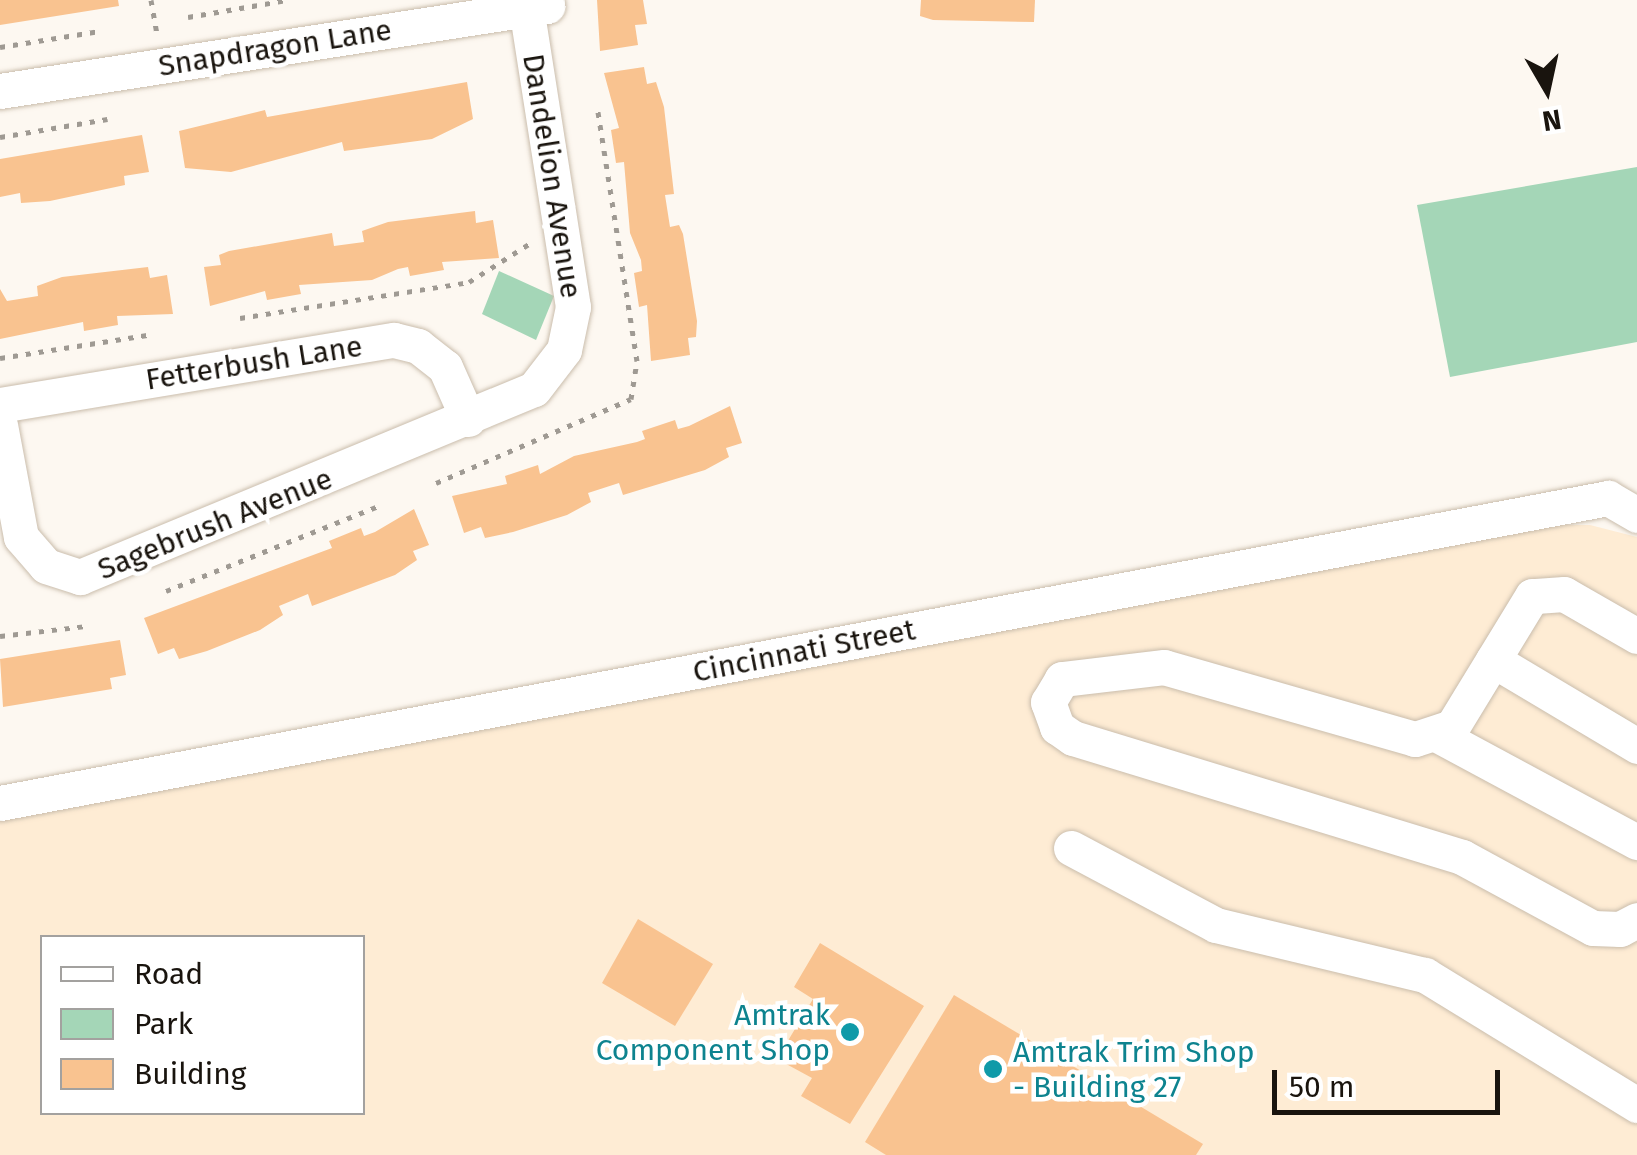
<!DOCTYPE html>
<html>
<head>
<meta charset="utf-8">
<style>
	body { margin:0 }
	#map { position:relative; width:1637px; height:1155px; overflow:hidden; background:#fdf8f1; font-family:"Fira Sans",sans-serif }
	div>[style] { position:absolute }
	.built>* { inset:0; background:#feecd4 }
	.green>* { inset:0; background:#a4d6b7 }
	.building>* { inset:0; background:#f9c390 }
	.path>* { height:5px; margin-top:-2.5px; transform-origin:0; background:repeating-linear-gradient(90deg,#9f9a93 0 5px,transparent 0 13px) }
	.roads { filter:drop-shadow(0 0 2px #cabdac) drop-shadow(0 0 2px #cabdac) }
	.minor>* { height:35px; margin:-17.5px; padding:0 17.5px; transform-origin:17.5px; border-radius:17.5px; background:#fff }
	.dots>* { width:28px; height:28px; translate:-50% -50%; box-sizing:border-box; border:5px solid #fff; border-radius:50% }
	span { translate:-50% -50%; white-space:nowrap; text-align:center; line-height:1.15; -webkit-text-stroke:9px #fff; paint-order:stroke }
	.street-label { font-size:30px; color:#19140e }
	.culture-label { font-size:30px; color:#0d838f }
	.right { translate:-100% -50%; text-align:right }
	.left { translate:0 -50%; text-align:left }
	.legend { position:absolute; left:40px; top:935px; width:325px; height:180px; box-sizing:border-box; background:#fff; border:2px solid #a3a19f; margin:0; padding:12px 18px; list-style:none; font-size:30px; color:#19140e }
	.legend li { display:flex; align-items:center; gap:20px; height:50px }
	.legend b { width:50px; border:2px solid #a3a19f }
	.north { position:absolute; left:1497px; top:40px; width:100px; height:100px; -webkit-text-stroke:8px #fff; paint-order:stroke; rotate:171deg; font-size:28px; font-weight:700; line-height:40px; text-align:center; color:#19140e }
	.north::after { content:''; display:block; margin:auto; width:35px; height:45px; background:#19140e; clip-path:polygon(50% 0,100% 100%,50% 72%,0 100%) }
	.scale { position:absolute; left:1272px; top:1070px; width:228px; height:45px; box-sizing:border-box; border:5px solid #19140e; border-top:0; padding-left:12px; font-size:30px; line-height:35px; white-space:nowrap; color:#19140e; -webkit-text-stroke:8px #fff; paint-order:stroke }
</style>
</head>
<body>
<div id="map">
	<div class="built">
		<div style="clip-path:polygon(evenodd,1550px 525px,1590px 525px,1637px 537px,1637px 1155px,0 1155px,0 817px,1550px 525px,42px 938px,362px 938px,362px 1112px,42px 1112px,42px 938px)"></div>
	</div>
	<div class="green">
		<div style="clip-path:polygon(1637px 167px,1637px 342px,1450px 377px,1417px 205px)"></div>
		<div style="clip-path:polygon(499px 271px,554px 296px,536px 340px,482px 314px)"></div>
	</div>
	<div class="building">
		<div style="clip-path:polygon(0 0,118px 0,119px 6px,0 25px)"></div>
		<div style="clip-path:polygon(597px 0,643px 0,647px 24px,635px 25px,638px 45px,600px 51px)"></div>
		<div style="clip-path:polygon(921px 0,1035px 0,1034px 22px,933px 20px,920px 16px)"></div>
		<div style="clip-path:polygon(644px 67px,647px 84px,656px 82px,664px 107px,674px 194px,665px 195px,670px 227px,679px 225px,683px 234px,697px 321px,696px 337px,688px 338px,690px 355px,651px 361px,647px 305px,639px 307px,634px 273px,642px 271px,641px 260px,630px 233px,624px 162px,616px 163px,611px 130px,619px 128px,604px 73px)"></div>
		<div style="clip-path:polygon(467px 82px,473px 119px,432px 139px,344px 151px,342px 142px,231px 172px,185px 168px,179px 131px,265px 110px,267px 117px)"></div>
		<div style="clip-path:polygon(142px 135px,149px 172px,124px 176px,125px 185px,50px 201px,21px 203px,20px 193px,0 197px,0 159px)"></div>
		<div style="clip-path:polygon(475px 211px,476px 223px,493px 220px,499px 258px,442px 262px,444px 270px,410px 276px,408px 267px,398px 269px,372px 280px,299px 285px,301px 294px,267px 300px,265px 291px,210px 306px,204px 267px,221px 265px,219px 255px,229px 251px,332px 233px,334px 246px,364px 242px,362px 231px,388px 222px)"></div>
		<div style="clip-path:polygon(148px 267px,150px 278px,167px 275px,173px 314px,117px 316px,118px 325px,84px 331px,83px 322px,0 339px,0 289px,7px 301px,38px 296px,37px 286px,62px 277px)"></div>
		<div style="clip-path:polygon(730px 406px,742px 443px,726px 448px,729px 457px,705px 470px,623px 495px,619px 483px,588px 493px,591px 502px,567px 515px,513px 532px,485px 538px,481px 527px,464px 533px,452px 496px,507px 484px,505px 476px,538px 465px,540px 474px,574px 456px,637px 442px,645px 439px,642px 431px,675px 420px,678px 429px,689px 426px)"></div>
		<div style="clip-path:polygon(414px 509px,429px 545px,413px 551px,417px 560px,395px 575px,312px 606px,308px 594px,279px 606px,283px 615px,260px 630px,207px 651px,179px 659px,174px 648px,158px 654px,144px 618px,332px 548px,329px 541px,361px 528px,364px 536px,375px 532px)"></div>
		<div style="clip-path:polygon(120px 640px,126px 675px,110px 678px,112px 689px,3px 707px,0 659px)"></div>
		<div style="clip-path:polygon(638px 919px,713px 964px,675px 1026px,602px 983px)"></div>
		<div style="clip-path:polygon(820px 943px,924px 1006px,850px 1124px,801px 1096px,812px 1078px,777px 1059px,813px 999px,794px 987px)"></div>
		<div style="clip-path:polygon(954px 995px,1203px 1144px,1196px 1155px,886px 1155px,865px 1142px)"></div>
	</div>
	<div class="path">
		<div style="left:151px;top:0;width:34px;rotate:80deg"></div>
		<div style="left:188px;top:17px;width:100px;rotate:-9.7deg"></div>
		<div style="left:0;top:47px;width:101px;rotate:-9.1deg"></div>
		<div style="left:0;top:137px;width:109px;rotate:-9.5deg"></div>
		<div style="left:240px;top:318px;width:232px;rotate:-8.9deg"></div>
		<div style="left:469px;top:282px;width:75px;rotate:-32.4deg"></div>
		<div style="left:0;top:358px;width:149px;rotate:-8.9deg"></div>
		<div style="left:436px;top:483px;width:212px;rotate:-23.3deg"></div>
		<div style="left:631px;top:399px;width:38px;rotate:-81deg"></div>
		<div style="left:637px;top:361px;width:257px;rotate:-98.9deg"></div>
		<div style="left:166px;top:591px;width:232px;rotate:-21.8deg"></div>
		<div style="left:0;top:636px;width:88px;rotate:-6.6deg"></div>
	</div>
	<div class="roads">
		<div class="minor">
			<div style="left:0;top:91px;width:554px;rotate:-8.83deg"></div>
			<div style="left:0;top:405px;width:399px;rotate:-9.4deg"></div>
			<div style="left:394px;top:340px;width:25px;rotate:14deg"></div>
			<div style="left:418px;top:346px;width:34px;rotate:38deg"></div>
			<div style="left:445px;top:367px;width:57px;rotate:66.1deg"></div>
			<div style="left:0;top:425px;width:114px;rotate:79.4deg"></div>
			<div style="left:21px;top:537px;width:38px;rotate:49deg"></div>
			<div style="left:46px;top:566px;width:36px;rotate:18deg"></div>
			<div style="left:80px;top:577px;width:491px;rotate:-22.5deg"></div>
			<div style="left:534px;top:389px;width:49px;rotate:-52.4deg"></div>
			<div style="left:564px;top:350px;width:44px;rotate:-78.2deg"></div>
			<div style="left:573px;top:307px;width:311px;rotate:-98.9deg"></div>
			<div style="left:1637px;top:636px;width:84px;rotate:-150.1deg"></div>
			<div style="left:1564px;top:594px;width:32px;rotate:176deg"></div>
			<div style="left:1532px;top:596px;width:153px;rotate:121.4deg"></div>
			<div style="left:1452px;top:727px;width:39px;rotate:162deg"></div>
			<div style="left:1415px;top:739px;width:261px;rotate:-164deg"></div>
			<div style="left:1164px;top:667px;width:103px;rotate:173.3deg"></div>
			<div style="left:1062px;top:679px;width:27px;rotate:121deg"></div>
			<div style="left:1048px;top:702px;width:27px;rotate:70deg"></div>
			<div style="left:1057px;top:727px;width:19px;rotate:35deg"></div>
			<div style="left:1073px;top:738px;width:407px;rotate:17deg"></div>
			<div style="left:1462px;top:857px;width:149px;rotate:28.5deg"></div>
			<div style="left:1593px;top:928px;width:27px;rotate:2deg"></div>
			<div style="left:1620px;top:929px;width:19px;rotate:-28deg"></div>
			<div style="left:1493px;top:660px;width:168px;rotate:30.8deg"></div>
			<div style="left:1438px;top:735px;width:226px;rotate:28.3deg"></div>
			<div style="left:0;top:803px;width:1637px;rotate:-10.74deg"></div>
			<div style="left:1608px;top:498px;width:34px;rotate:30deg"></div>
			<div style="left:1071px;top:848px;width:164px;rotate:28deg"></div>
			<div style="left:1216px;top:925px;width:215px;rotate:13.5deg"></div>
			<div style="left:1425px;top:975px;width:249px;rotate:31.5deg"></div>
		</div>
	</div>
	<div class="dots">
		<div style="left:850px;top:1032px;background:#0f9aa8"></div>
		<div style="left:993px;top:1069px;background:#0f9aa8"></div>
	</div>
	<div class="street-label">
		<span style="left:275px;top:48px;rotate:-9deg">Snapdragon Lane</span>
		<span style="left:552px;top:176px;rotate:81deg">Dandelion Avenue</span>
		<span style="left:254px;top:363px;rotate:-9deg">Fetterbush Lane</span>
		<span style="left:215px;top:524px;rotate:-22deg">Sagebrush Avenue</span>
		<span style="left:804px;top:651px;rotate:-11deg">Cincinnati Street</span>
	</div>
	<div class="culture-label">
		<span class="right" style="left:830px;top:1032px">Amtrak<br>Component Shop</span>
		<span class="left" style="left:1013px;top:1069px">Amtrak Trim Shop<br>- Building 27</span>
	</div>
	<ul class="legend">
	<li><b style="height:12px;background:#fff"></b>Road</li>
	<li><b style="height:28px;background:#a4d6b7"></b>Park</li>
	<li><b style="height:28px;background:#f9c390"></b>Building</li>
	</ul>
	<div class="north">N</div>
	<div class="scale">50 m</div>
</div>
</body>
</html>
